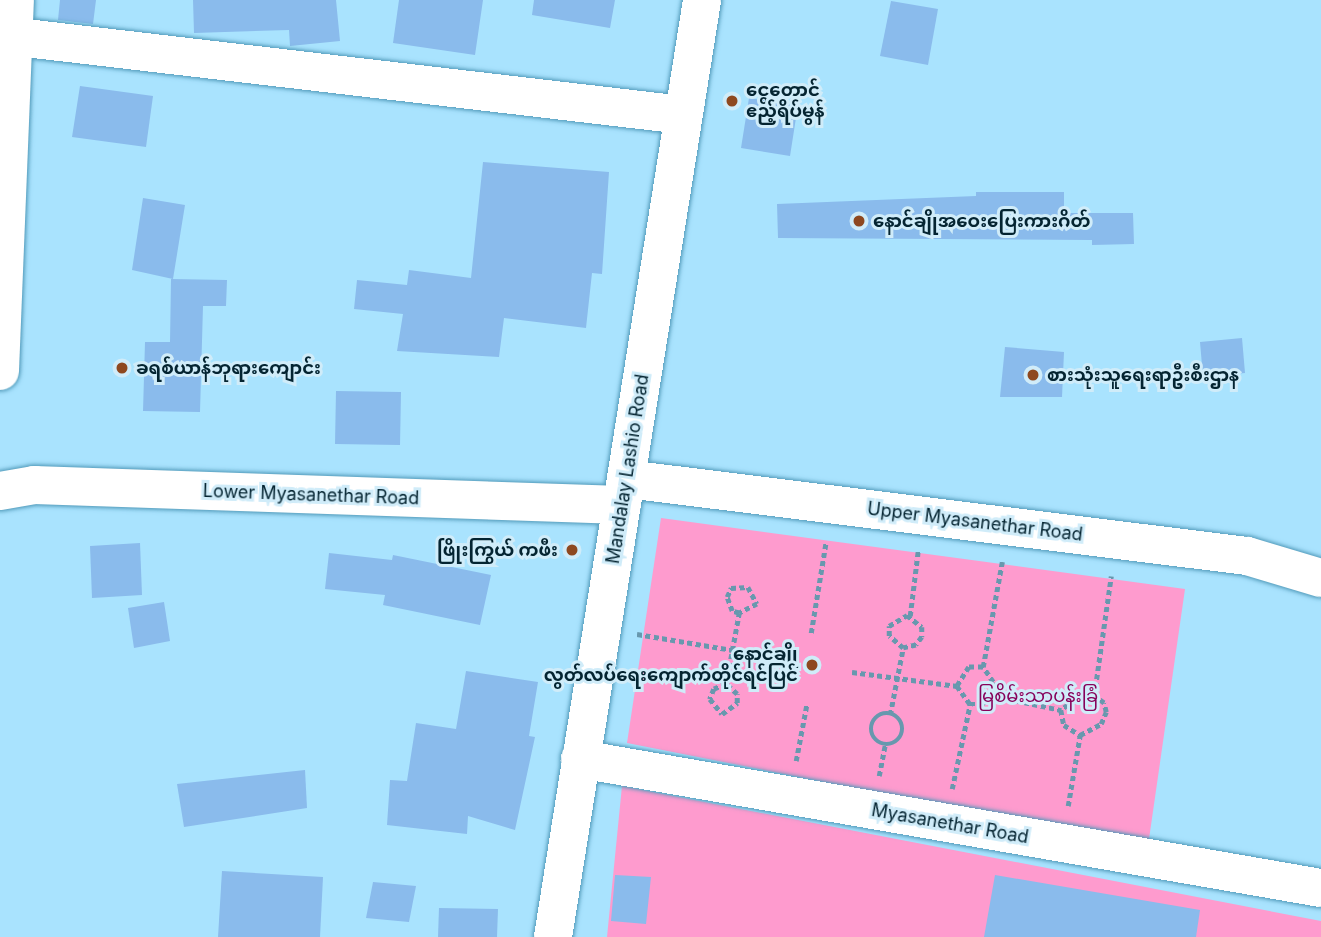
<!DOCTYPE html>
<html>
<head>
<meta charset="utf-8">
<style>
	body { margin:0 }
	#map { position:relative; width:1321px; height:937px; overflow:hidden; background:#a9e3fe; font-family:Inter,"Noto Sans Myanmar",sans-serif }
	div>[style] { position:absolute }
	.green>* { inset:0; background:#fe9bce }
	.building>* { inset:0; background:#8abbec }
	.path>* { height:4.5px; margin-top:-2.25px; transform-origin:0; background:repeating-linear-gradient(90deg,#6898ae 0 5px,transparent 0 8.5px) }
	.path>.ring { margin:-2.25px; padding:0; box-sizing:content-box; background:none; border:4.5px solid #6898ae; border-radius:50% }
	.roads { filter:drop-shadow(0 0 2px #519aba) drop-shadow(0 0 2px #519aba) }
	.minor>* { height:38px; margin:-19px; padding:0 19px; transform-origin:19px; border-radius:19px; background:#fff }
	.highway>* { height:38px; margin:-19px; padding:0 19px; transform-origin:19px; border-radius:19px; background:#fff }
	.dots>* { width:19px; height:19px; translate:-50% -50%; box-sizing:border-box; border:4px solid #d0ecf9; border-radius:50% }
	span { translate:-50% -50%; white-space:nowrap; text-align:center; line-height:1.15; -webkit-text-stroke:6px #d0ecf9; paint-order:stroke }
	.poi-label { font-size:18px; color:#042431; font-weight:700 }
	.left { translate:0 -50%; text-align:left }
	.right { translate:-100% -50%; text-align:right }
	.street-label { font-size:18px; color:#042431 }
	.park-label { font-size:18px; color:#87025b }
</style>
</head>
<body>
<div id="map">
	<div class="green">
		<div style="clip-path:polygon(661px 518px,1185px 589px,1148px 846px,627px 743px)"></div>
		<div style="clip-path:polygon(622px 786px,1321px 921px,1321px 937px,607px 937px)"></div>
	</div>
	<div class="building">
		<div style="clip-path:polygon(60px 0,96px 0,93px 24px,58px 20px)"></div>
		<div style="clip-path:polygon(193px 0,336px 0,340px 41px,290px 46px,289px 30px,194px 33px)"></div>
		<div style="clip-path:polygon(399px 0,483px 0,475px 55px,393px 43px)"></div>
		<div style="clip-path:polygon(534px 0,615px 0,610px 28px,532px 15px)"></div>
		<div style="clip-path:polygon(891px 1px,938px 9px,928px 65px,880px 56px)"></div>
		<div style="clip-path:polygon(80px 86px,153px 96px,146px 147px,72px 137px)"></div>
		<div style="clip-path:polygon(749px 98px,798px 105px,790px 156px,741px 148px)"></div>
		<div style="clip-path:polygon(483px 162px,609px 172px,602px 274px,592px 273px,586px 328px,504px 318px,499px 357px,397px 351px,403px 314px,354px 309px,357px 280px,407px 285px,409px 270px,471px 278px)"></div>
		<div style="clip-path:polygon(976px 192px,1064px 192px,1064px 213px,1133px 213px,1134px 244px,1092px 245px,1092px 240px,778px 238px,777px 204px,976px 196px)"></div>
		<div style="clip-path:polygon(143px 198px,185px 205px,173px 279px,132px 270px)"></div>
		<div style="clip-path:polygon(171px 279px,227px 280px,226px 306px,203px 306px,200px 412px,143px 411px,145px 342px,170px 342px)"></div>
		<div style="clip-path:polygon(1242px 338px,1245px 373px,1203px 377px,1200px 342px)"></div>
		<div style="clip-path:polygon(1005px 347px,1064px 352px,1062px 397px,1000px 397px)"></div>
		<div style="clip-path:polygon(336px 391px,401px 392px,400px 445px,335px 444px)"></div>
		<div style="clip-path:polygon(140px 543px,142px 595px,92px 598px,90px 546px)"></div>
		<div style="clip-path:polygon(329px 553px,392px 560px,393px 555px,491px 575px,480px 625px,383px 605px,385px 595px,325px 589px)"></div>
		<div style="clip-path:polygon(164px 602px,170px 641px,134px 648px,128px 608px)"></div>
		<div style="clip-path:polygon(466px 671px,538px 682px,529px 736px,535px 737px,515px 830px,468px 816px,467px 834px,387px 825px,390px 780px,407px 781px,416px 723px,456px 729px)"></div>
		<div style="clip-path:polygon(305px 770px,307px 808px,184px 827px,177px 784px)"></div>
		<div style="clip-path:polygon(222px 871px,323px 877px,320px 937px,218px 937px)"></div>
		<div style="clip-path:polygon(615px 875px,651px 877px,646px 924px,611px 921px)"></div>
		<div style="clip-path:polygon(995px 875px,1200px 910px,1196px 937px,984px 937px)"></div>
		<div style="clip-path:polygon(373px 882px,416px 886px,409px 922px,366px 918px)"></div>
		<div style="clip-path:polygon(439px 908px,498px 909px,497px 937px,438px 937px)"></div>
	</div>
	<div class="path">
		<div style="left:910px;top:616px;width:65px;rotate:-83deg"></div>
		<div style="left:811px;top:633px;width:93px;rotate:-80.7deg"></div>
		<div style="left:637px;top:634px;width:140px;rotate:9.5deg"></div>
		<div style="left:983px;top:667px;width:107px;rotate:-79.7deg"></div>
		<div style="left:852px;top:672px;width:106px;rotate:7.6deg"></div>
		<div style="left:957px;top:686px;width:22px;rotate:54deg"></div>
		<div style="left:970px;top:704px;width:12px"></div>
		<div style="left:982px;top:704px;width:13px;rotate:-45deg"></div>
		<div style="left:991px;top:695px;width:13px;rotate:-81deg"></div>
		<div style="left:993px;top:682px;width:18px;rotate:-124deg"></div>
		<div style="left:983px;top:667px;width:14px;rotate:180deg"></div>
		<div style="left:969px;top:667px;width:22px;rotate:122deg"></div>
		<div style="left:726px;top:684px;width:13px;rotate:157deg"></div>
		<div style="left:714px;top:689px;width:11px;rotate:112deg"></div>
		<div style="left:710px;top:699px;width:19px;rotate:51deg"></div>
		<div style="left:722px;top:714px;width:19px;rotate:-36deg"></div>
		<div style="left:737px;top:703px;width:9px;rotate:-90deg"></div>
		<div style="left:737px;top:694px;width:15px;rotate:-138deg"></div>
		<div style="left:726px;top:684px;width:72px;rotate:-79.6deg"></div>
		<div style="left:739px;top:613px;width:7px;rotate:-164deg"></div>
		<div style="left:732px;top:611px;width:15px;rotate:-110deg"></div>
		<div style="left:727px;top:597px;width:10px;rotate:-66deg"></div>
		<div style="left:731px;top:588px;width:17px;rotate:-3deg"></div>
		<div style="left:748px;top:587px;width:19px;rotate:62deg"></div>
		<div style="left:757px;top:604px;width:20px;rotate:153deg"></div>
		<div style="left:991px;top:695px;width:72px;rotate:12.1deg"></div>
		<div style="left:1061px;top:710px;width:15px;rotate:79deg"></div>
		<div style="left:1064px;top:725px;width:19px;rotate:32deg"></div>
		<div style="left:1080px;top:735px;width:24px;rotate:-28deg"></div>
		<div style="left:1101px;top:724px;width:13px;rotate:-67deg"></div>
		<div style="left:1106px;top:712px;width:9px;rotate:-103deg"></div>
		<div style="left:1104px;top:703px;width:12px;rotate:-145deg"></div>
		<div style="left:1094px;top:696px;width:19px;rotate:168deg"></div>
		<div style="left:1075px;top:700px;width:17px;rotate:144deg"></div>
		<div style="left:1094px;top:696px;width:121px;rotate:-81.9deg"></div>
		<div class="ring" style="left:871px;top:713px;width:27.5px;height:27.5px"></div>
		<div style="left:890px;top:715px;width:68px;rotate:-79deg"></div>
		<div style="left:903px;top:648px;width:18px;rotate:-139deg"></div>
		<div style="left:889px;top:636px;width:10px;rotate:-90deg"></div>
		<div style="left:889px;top:626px;width:21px;rotate:-31deg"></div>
		<div style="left:907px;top:615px;width:19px;rotate:39deg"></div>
		<div style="left:922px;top:627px;width:10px;rotate:90deg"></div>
		<div style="left:922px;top:637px;width:10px;rotate:127deg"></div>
		<div style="left:916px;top:645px;width:13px;rotate:167deg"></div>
		<div style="left:796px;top:761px;width:59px;rotate:-79.3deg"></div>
		<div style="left:879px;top:776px;width:31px;rotate:-79deg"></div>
		<div style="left:952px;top:789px;width:87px;rotate:-78deg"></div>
		<div style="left:1068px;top:806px;width:72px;rotate:-80.4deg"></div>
	</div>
	<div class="roads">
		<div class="minor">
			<div style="left:0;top:35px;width:688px;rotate:6.68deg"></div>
			<div style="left:0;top:371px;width:371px;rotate:-87.7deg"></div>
			<div style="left:627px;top:479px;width:625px;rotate:7.08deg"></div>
			<div style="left:1247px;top:556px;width:77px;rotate:16.6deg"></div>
			<div style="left:0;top:491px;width:35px;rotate:-10deg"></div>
			<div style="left:34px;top:485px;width:588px;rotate:1.95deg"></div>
			<div style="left:580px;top:759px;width:752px;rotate:9.88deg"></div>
		</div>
		<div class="highway">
			<div style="left:553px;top:937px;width:949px;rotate:-80.96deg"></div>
		</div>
	</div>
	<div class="dots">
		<div style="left:732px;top:101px;background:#8e481f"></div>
		<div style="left:859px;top:221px;background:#8e481f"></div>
		<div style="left:122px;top:368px;background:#8e481f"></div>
		<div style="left:1033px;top:375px;background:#8e481f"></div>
		<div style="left:572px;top:550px;background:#8e481f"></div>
		<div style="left:812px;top:665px;background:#8e481f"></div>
	</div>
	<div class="poi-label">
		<span class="left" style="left:746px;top:101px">ငွေတောင်<br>ဧည့်ရိပ်မွန်</span>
		<span class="left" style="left:873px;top:221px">နောင်ချိုအဝေးပြေးကားဂိတ်</span>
		<span class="left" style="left:136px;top:368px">ခရစ်ယာန်ဘုရားကျောင်း</span>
		<span class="left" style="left:1047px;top:375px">စားသုံးသူရေးရာဦးစီးဌာန</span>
		<span class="right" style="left:558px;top:550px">ဖြိုးကြွယ် ကဖီး</span>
		<span class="right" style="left:798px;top:665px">နောင်ချို<br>လွတ်လပ်ရေးကျောက်တိုင်ရင်ပြင်</span>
	</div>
	<div class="street-label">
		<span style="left:628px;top:469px;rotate:-81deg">Mandalay Lashio Road</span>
		<span style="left:311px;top:495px;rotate:2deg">Lower Myasanethar Road</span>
		<span style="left:975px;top:522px;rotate:7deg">Upper Myasanethar Road</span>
		<span style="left:950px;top:824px;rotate:10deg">Myasanethar Road</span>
	</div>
	<div class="park-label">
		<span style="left:1038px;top:696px">မြစိမ်းသာပန်းခြံ</span>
	</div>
</div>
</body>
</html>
